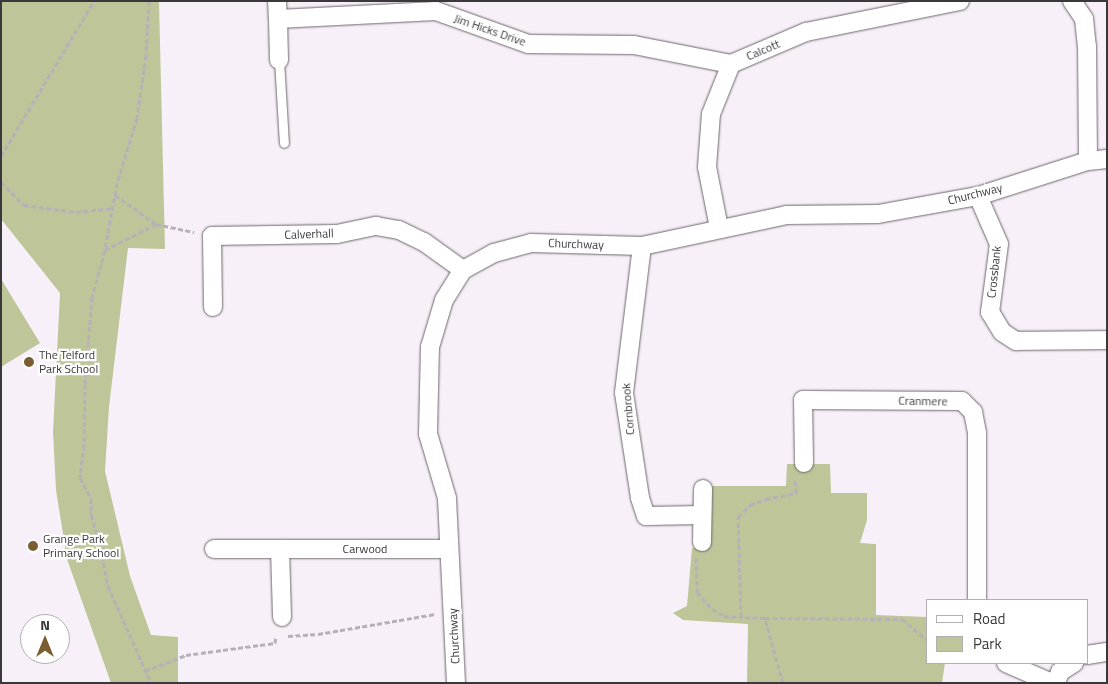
<!DOCTYPE html>
<html>
<head>
<meta charset="utf-8">
<style>
	body { margin:0 }
	#map { position:relative; width:1108px; height:684px; overflow:hidden; background:#f8f0f8; font-family:"Titillium Web",sans-serif }
	div>[style] { position:absolute }
	.green>* { inset:0; background:#bec599 }
	.path>* { height:3px; margin-top:-1.5px; transform-origin:0; background:repeating-linear-gradient(90deg,#b7b1b7 0 5px,transparent 0 7.5px) }
	.roads { filter:drop-shadow(0 0 1px #6c666c) drop-shadow(0 0 1px #6c666c) }
	.service>* { height:9px; margin:-4.5px; padding:0 4.5px; transform-origin:4.5px; border-radius:4.5px; background:#fff }
	.minor>* { height:18px; margin:-9px; padding:0 9px; transform-origin:9px; border-radius:9px; background:#fff }
	.dots>* { width:14px; height:14px; translate:-50% -50%; box-sizing:border-box; border:2px solid #fff; border-radius:50% }
	span { translate:-50% -50%; white-space:nowrap; text-align:center; line-height:1.15; -webkit-text-stroke:4.5px #fff; paint-order:stroke }
	.street-label { font-size:12px; color:#3b383b }
	.poi-label { font-size:12px; color:#3b383b }
	.left { translate:0 -50%; text-align:left }
	.frame { position:absolute; inset:0; border:2px solid #3b383b; pointer-events:none }
	.legend { position:absolute; left:926px; top:599px; width:162px; height:65px; box-sizing:border-box; background:#fff; border:1px solid #b1afb1; margin:0; padding:6px 9px; list-style:none; font-size:15px; color:#3b383b }
	.legend li { display:flex; align-items:center; gap:10px; height:25px }
	.legend b { width:25px; border:1px solid #b1afb1 }
	.north { position:absolute; left:20px; top:614px; width:50px; height:50px; box-sizing:border-box; background:#fff; border:1px solid #b1afb1; border-radius:50%; rotate:0deg; font-size:14px; font-weight:700; line-height:20px; text-align:center; color:#3b383b }
	.north::after { content:''; display:block; margin:auto; width:18px; height:22px; background:#7b5d31; clip-path:polygon(50% 0,100% 100%,50% 72%,0 100%) }
</style>
</head>
<body>
<div id="map">
	<div class="green">
		<div style="clip-path:polygon(1px 1px,159px 1px,165px 249px,128px 248px,109px 407px,105px 471px,130px 576px,151px 635px,178px 637px,178px 683px,111px 683px,67px 559px,56px 490px,53px 432px,60px 293px,1px 219px)"></div>
		<div style="clip-path:polygon(1px 279px,40px 343px,1px 367px)"></div>
		<div style="clip-path:polygon(787px 464px,830px 464px,831px 493px,867px 493px,867px 520px,860px 543px,876px 544px,876px 615px,927px 617px,927px 663px,945px 663px,942px 683px,747px 683px,748px 624px,683px 620px,673px 613px,687px 606px,692px 548px,706px 548px,708px 486px,786px 486px)"></div>
	</div>
	<div class="path">
		<div style="left:149px;top:1px;width:54px;rotate:93.2deg"></div>
		<div style="left:146px;top:55px;width:64px;rotate:98.1deg"></div>
		<div style="left:137px;top:118px;width:68px;rotate:107.1deg"></div>
		<div style="left:117px;top:183px;width:68px;rotate:100.2deg"></div>
		<div style="left:105px;top:250px;width:49px;rotate:105.5deg"></div>
		<div style="left:92px;top:297px;width:87px;rotate:94.6deg"></div>
		<div style="left:85px;top:384px;width:61px;rotate:90.9deg"></div>
		<div style="left:84px;top:445px;width:33px;rotate:97deg"></div>
		<div style="left:80px;top:478px;width:23px;rotate:61deg"></div>
		<div style="left:91px;top:498px;width:17px;rotate:90deg"></div>
		<div style="left:91px;top:515px;width:34px;rotate:73deg"></div>
		<div style="left:101px;top:548px;width:39px;rotate:80deg"></div>
		<div style="left:108px;top:586px;width:106px;rotate:66.1deg"></div>
		<div style="left:1px;top:156px;width:181px;rotate:-59deg"></div>
		<div style="left:1px;top:182px;width:33px;rotate:45deg"></div>
		<div style="left:24px;top:205px;width:52px;rotate:7.7deg"></div>
		<div style="left:76px;top:212px;width:36px;rotate:-6deg"></div>
		<div style="left:115px;top:195px;width:50px;rotate:35.3deg"></div>
		<div style="left:156px;top:224px;width:39px;rotate:12deg"></div>
		<div style="left:105px;top:250px;width:57px;rotate:-27deg"></div>
		<div style="left:696px;top:558px;width:34px;rotate:88deg"></div>
		<div style="left:697px;top:592px;width:23px;rotate:49deg"></div>
		<div style="left:712px;top:609px;width:14px;rotate:30deg"></div>
		<div style="left:724px;top:616px;width:17px;rotate:3deg"></div>
		<div style="left:765px;top:618px;width:137px;rotate:0.4deg"></div>
		<div style="left:902px;top:619px;width:33px;rotate:40deg"></div>
		<div style="left:288px;top:636px;width:30px;rotate:-4deg"></div>
		<div style="left:318px;top:634px;width:119px;rotate:-9.7deg"></div>
		<div style="left:145px;top:671px;width:44px;rotate:-21.3deg"></div>
		<div style="left:186px;top:655px;width:90px;rotate:-7.7deg"></div>
		<div style="left:275px;top:643px;width:7px;rotate:-82deg"></div>
		<div style="left:783px;top:683px;width:67px;rotate:-105.5deg"></div>
		<div style="left:765px;top:618px;width:24px;rotate:-178deg"></div>
		<div style="left:741px;top:617px;width:100px;rotate:-91.7deg"></div>
		<div style="left:738px;top:517px;width:17px;rotate:-45deg"></div>
		<div style="left:750px;top:505px;width:17px;rotate:-21deg"></div>
		<div style="left:766px;top:499px;width:31px;rotate:-11deg"></div>
		<div style="left:796px;top:493px;width:13px;rotate:-94deg"></div>
	</div>
	<div class="roads">
		<div class="service">
			<div style="left:279px;top:60px;width:83px;rotate:86.6deg"></div>
		</div>
		<div class="minor">
			<div style="left:277px;top:1px;width:18px;rotate:87deg"></div>
			<div style="left:278px;top:19px;width:158px;rotate:-2.9deg"></div>
			<div style="left:436px;top:11px;width:98px;rotate:19.7deg"></div>
			<div style="left:528px;top:44px;width:106px;rotate:0.5deg"></div>
			<div style="left:634px;top:45px;width:99px;rotate:11.1deg"></div>
			<div style="left:1072px;top:1px;width:22px;rotate:56deg"></div>
			<div style="left:1084px;top:19px;width:27px;rotate:84deg"></div>
			<div style="left:1087px;top:46px;width:115px;rotate:89.5deg"></div>
			<div style="left:278px;top:19px;width:41px;rotate:88.6deg"></div>
			<div style="left:978px;top:196px;width:52px;rotate:66.4deg"></div>
			<div style="left:999px;top:244px;width:69px;rotate:97.5deg"></div>
			<div style="left:990px;top:312px;width:23px;rotate:59deg"></div>
			<div style="left:1002px;top:332px;width:17px;rotate:33deg"></div>
			<div style="left:1016px;top:341px;width:91px;rotate:-0.6deg"></div>
			<div style="left:719px;top:228px;width:62px;rotate:-101.1deg"></div>
			<div style="left:707px;top:167px;width:53px;rotate:-85.7deg"></div>
			<div style="left:711px;top:114px;width:54px;rotate:-68.2deg"></div>
			<div style="left:731px;top:64px;width:82px;rotate:-23.1deg"></div>
			<div style="left:806px;top:32px;width:157px;rotate:-11.4deg"></div>
			<div style="left:642px;top:246px;width:148px;rotate:97deg"></div>
			<div style="left:624px;top:393px;width:106px;rotate:81.3deg"></div>
			<div style="left:640px;top:498px;width:19px;rotate:72deg"></div>
			<div style="left:646px;top:516px;width:56px;rotate:-1deg"></div>
			<div style="left:213px;top:307px;width:71px;rotate:-90.8deg"></div>
			<div style="left:212px;top:236px;width:125px;rotate:-0.9deg"></div>
			<div style="left:337px;top:234px;width:40px;rotate:-12deg"></div>
			<div style="left:376px;top:226px;width:23px;rotate:10deg"></div>
			<div style="left:399px;top:230px;width:28px;rotate:26deg"></div>
			<div style="left:424px;top:242px;width:48px;rotate:35.7deg"></div>
			<div style="left:804px;top:463px;width:63px;rotate:-90.9deg"></div>
			<div style="left:803px;top:400px;width:159px;rotate:0.4deg"></div>
			<div style="left:962px;top:401px;width:16px;rotate:45deg"></div>
			<div style="left:973px;top:412px;width:21px;rotate:79deg"></div>
			<div style="left:977px;top:433px;width:167px;rotate:90deg"></div>
			<div style="left:702px;top:542px;width:53px;rotate:-88.9deg"></div>
			<div style="left:214px;top:549px;width:235px"></div>
			<div style="left:280px;top:549px;width:68px;rotate:88.3deg"></div>
			<div style="left:1087px;top:655px;width:20px;rotate:-9deg"></div>
			<div style="left:1006px;top:663px;width:50px;rotate:23.5deg"></div>
			<div style="left:456px;top:683px;width:185px;rotate:-92.8deg"></div>
			<div style="left:447px;top:498px;width:67px;rotate:-106.5deg"></div>
			<div style="left:428px;top:434px;width:87px;rotate:-88.7deg"></div>
			<div style="left:430px;top:347px;width:49px;rotate:-73.4deg"></div>
			<div style="left:444px;top:300px;width:36px;rotate:-58deg"></div>
			<div style="left:463px;top:270px;width:35px;rotate:-29deg"></div>
			<div style="left:494px;top:253px;width:38px;rotate:-15deg"></div>
			<div style="left:531px;top:243px;width:111px;rotate:1.5deg"></div>
			<div style="left:642px;top:246px;width:147px;rotate:-12.1deg"></div>
			<div style="left:786px;top:215px;width:92px;rotate:-0.6deg"></div>
			<div style="left:878px;top:214px;width:102px;rotate:-10.2deg"></div>
			<div style="left:978px;top:196px;width:115px;rotate:-17.7deg"></div>
			<div style="left:1088px;top:161px;width:19px;rotate:-6deg"></div>
			<div style="left:1056px;top:683px;width:12px;rotate:-70deg"></div>
			<div style="left:1060px;top:672px;width:17px;rotate:-33deg"></div>
		</div>
	</div>
	<div class="dots">
		<div style="left:29px;top:362px;background:#7b5d31"></div>
		<div style="left:33px;top:546px;background:#7b5d31"></div>
	</div>
	<div class="street-label">
		<span style="left:490px;top:30px;rotate:19deg">Jim Hicks Drive</span>
		<span style="left:763px;top:50px;rotate:-23deg">Calcott</span>
		<span style="left:975px;top:194px;rotate:-14deg">Churchway</span>
		<span style="left:309px;top:234px;rotate:-2deg">Calverhall</span>
		<span style="left:576px;top:244px;rotate:2deg">Churchway</span>
		<span style="left:994px;top:272px;rotate:-84deg">Crossbank</span>
		<span style="left:923px;top:401px;rotate:1deg">Cranmere</span>
		<span style="left:628px;top:409px;rotate:-95deg">Cornbrook</span>
		<span style="left:365px;top:549px">Carwood</span>
		<span style="left:454px;top:636px;rotate:-93deg">Churchway</span>
	</div>
	<div class="poi-label">
		<span class="left" style="left:39px;top:362px">The Telford<br>Park School</span>
		<span class="left" style="left:43px;top:546px">Grange Park<br>Primary School</span>
	</div>
	<div class="frame"></div>
	<ul class="legend">
	<li><b style="height:6px;background:#fff"></b>Road</li>
	<li><b style="height:14px;background:#bec599"></b>Park</li>
	</ul>
	<div class="north">N</div>
</div>
</body>
</html>
